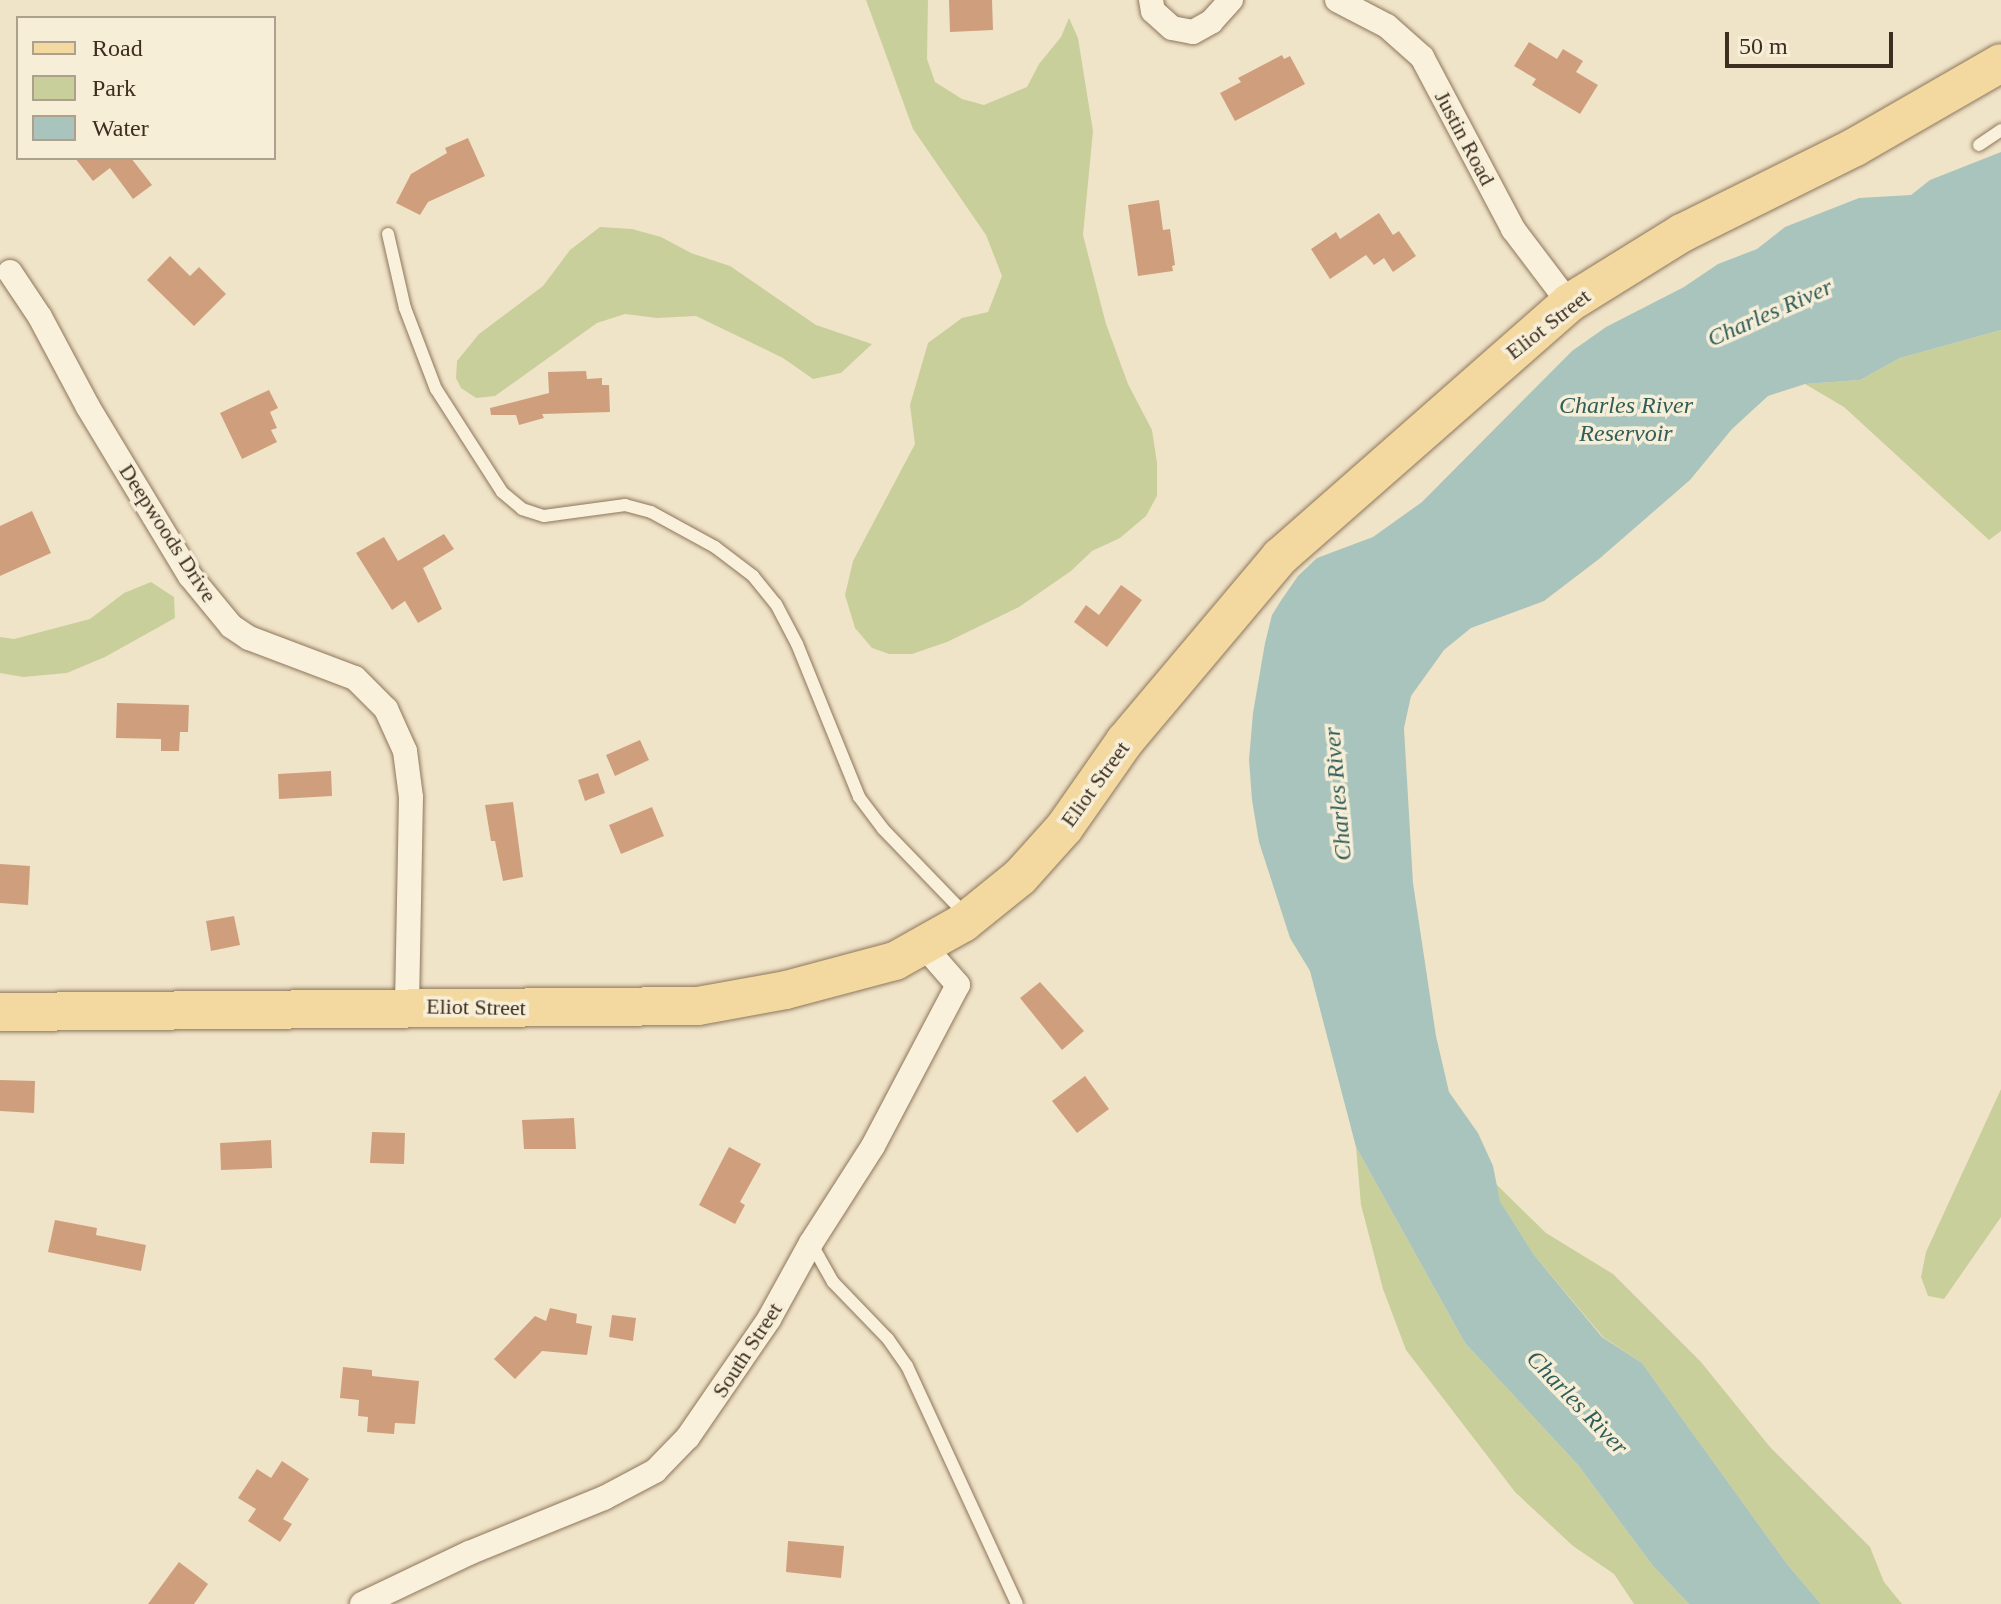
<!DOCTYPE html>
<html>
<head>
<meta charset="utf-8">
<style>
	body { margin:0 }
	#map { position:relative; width:2001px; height:1604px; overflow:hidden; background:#f0e4c8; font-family:Georgia,serif }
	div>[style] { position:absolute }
	.green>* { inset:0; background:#c9cf9b }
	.water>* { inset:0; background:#a9c4bc }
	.building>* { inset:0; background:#cf9f7d }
	.roads { filter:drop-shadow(0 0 2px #8d765c) drop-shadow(0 0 2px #8d765c) }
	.service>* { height:12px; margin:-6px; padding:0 6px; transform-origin:6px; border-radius:6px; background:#faf1dc }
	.minor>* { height:24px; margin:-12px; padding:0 12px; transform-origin:12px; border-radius:12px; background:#faf1dc }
	.primary>* { height:38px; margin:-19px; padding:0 19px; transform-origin:19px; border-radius:19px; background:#f3d9a0 }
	span { translate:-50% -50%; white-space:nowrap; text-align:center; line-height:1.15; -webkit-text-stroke:7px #f7eed8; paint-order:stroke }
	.street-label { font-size:22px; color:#3d2e20 }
	.water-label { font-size:24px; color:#2f5d5a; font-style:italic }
	.legend { position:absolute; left:16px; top:16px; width:260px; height:144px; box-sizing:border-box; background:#f7eed8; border:2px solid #ada18e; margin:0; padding:10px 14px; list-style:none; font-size:24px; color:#3d2e20 }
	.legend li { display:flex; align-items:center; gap:16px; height:40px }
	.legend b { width:40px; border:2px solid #ada18e }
	.scale { position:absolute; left:1725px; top:32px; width:168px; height:36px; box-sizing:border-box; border:4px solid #3d2e20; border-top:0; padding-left:10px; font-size:24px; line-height:28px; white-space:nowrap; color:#3d2e20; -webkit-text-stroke:6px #f7eed8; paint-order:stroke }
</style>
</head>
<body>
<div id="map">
	<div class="green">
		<div style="clip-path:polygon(866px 0,928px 0,927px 59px,935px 82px,962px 99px,984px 105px,1027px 87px,1039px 64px,1061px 37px,1069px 18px,1078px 38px,1093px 131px,1083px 235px,1106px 324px,1128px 384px,1152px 430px,1157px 463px,1157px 496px,1146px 516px,1120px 538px,1092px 551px,1071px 571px,1019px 607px,947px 642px,912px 654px,889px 654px,872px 648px,855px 628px,845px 595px,853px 561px,915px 444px,910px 405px,928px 343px,962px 318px,988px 312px,1002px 276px,986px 235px,913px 129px)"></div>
		<div style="clip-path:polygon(600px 227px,632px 229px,661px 237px,691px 253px,730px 266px,816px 325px,872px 344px,841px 373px,813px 379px,783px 358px,696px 316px,657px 318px,625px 314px,597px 323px,495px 396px,476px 398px,461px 388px,456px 378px,457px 361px,479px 334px,543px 286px,570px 250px)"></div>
		<div style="clip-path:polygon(2001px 330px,2001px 531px,1989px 540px,1844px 407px,1805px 384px,1860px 380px,1900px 358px)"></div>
		<div style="clip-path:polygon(151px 582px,174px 597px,175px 618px,105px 657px,67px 673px,23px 677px,0 673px,0 637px,14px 639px,90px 619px,124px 593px)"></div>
		<div style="clip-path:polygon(2001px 1089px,2001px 1217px,1944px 1299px,1928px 1296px,1921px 1277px,1926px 1252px)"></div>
		<div style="clip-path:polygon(1356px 1147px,1465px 1343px,1578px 1465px,1653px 1566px,1689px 1604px,1634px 1604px,1614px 1574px,1573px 1546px,1515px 1492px,1406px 1350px,1383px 1289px,1361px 1205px)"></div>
		<div style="clip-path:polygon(1496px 1184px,1546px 1233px,1613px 1274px,1701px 1362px,1770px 1447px,1870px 1547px,1884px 1582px,1902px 1604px,1821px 1604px,1787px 1564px,1642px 1363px,1603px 1337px,1534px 1255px,1500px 1201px)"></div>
	</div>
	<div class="water">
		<div style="clip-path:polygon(2001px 152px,2001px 330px,1900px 358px,1860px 380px,1805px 384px,1768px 396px,1732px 429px,1690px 480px,1599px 559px,1544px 601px,1471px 628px,1444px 650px,1411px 696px,1404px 728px,1413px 883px,1436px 1036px,1449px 1092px,1478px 1133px,1493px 1166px,1500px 1201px,1534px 1255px,1602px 1337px,1642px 1363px,1787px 1564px,1821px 1604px,1689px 1604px,1653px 1566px,1578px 1465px,1465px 1343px,1356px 1147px,1310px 971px,1290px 938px,1259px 842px,1252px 800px,1249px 760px,1253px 713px,1265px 643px,1272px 615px,1282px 599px,1298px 576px,1317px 558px,1373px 537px,1422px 502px,1572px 351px,1606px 327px,1684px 287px,1718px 264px,1757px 249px,1785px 227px,1859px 198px,1911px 195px,1930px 180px)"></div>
	</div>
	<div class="building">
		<div style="clip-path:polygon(949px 0,992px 0,993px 30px,950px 32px)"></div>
		<div style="clip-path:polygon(1529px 42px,1557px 59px,1563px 49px,1583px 61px,1576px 72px,1598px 85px,1580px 114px,1532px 85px,1536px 79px,1514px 66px)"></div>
		<div style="clip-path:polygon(1282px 55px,1284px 59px,1290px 56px,1305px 84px,1235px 121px,1220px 93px,1241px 82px,1238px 78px)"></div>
		<div style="clip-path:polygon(468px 138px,485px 176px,428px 202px,420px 215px,396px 203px,411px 174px,447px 153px,445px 148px)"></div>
		<div style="clip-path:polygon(75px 158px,131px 158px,152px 185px,133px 199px,110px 168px,93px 181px)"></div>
		<div style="clip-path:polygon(1159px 200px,1163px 230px,1170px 229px,1175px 265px,1172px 266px,1173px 271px,1138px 276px,1128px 205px)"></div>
		<div style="clip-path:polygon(1379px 213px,1393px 235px,1399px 231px,1416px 256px,1393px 272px,1384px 258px,1374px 265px,1366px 255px,1330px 279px,1311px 249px,1336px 232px,1340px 239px)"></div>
		<div style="clip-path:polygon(170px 256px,190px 276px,199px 267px,226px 294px,194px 326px,147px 280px)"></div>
		<div style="clip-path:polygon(586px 371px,587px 379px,602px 378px,602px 385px,609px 385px,610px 412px,542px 414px,544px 418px,519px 425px,516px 415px,491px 415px,490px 408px,549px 393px,548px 372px)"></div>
		<div style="clip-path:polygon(269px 390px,278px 408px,270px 412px,277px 428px,271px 430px,277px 442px,242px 459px,220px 413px)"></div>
		<div style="clip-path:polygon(32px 511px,51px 553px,0 576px,0 526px)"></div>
		<div style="clip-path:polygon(444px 534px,454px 549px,423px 568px,442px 609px,418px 623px,405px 601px,392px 610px,356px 553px,384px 537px,398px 561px)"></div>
		<div style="clip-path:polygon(1121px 585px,1142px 600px,1107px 647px,1074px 622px,1086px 605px,1099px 615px)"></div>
		<div style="clip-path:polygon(117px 703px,189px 705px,188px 732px,180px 732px,179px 751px,161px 751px,161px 739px,116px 738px)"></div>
		<div style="clip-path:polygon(640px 740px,649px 760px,615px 776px,606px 755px)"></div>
		<div style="clip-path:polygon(331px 771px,332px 796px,279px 799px,278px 774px)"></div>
		<div style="clip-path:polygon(598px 773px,605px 793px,585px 801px,578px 780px)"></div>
		<div style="clip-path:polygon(513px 802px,523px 877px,503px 881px,495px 841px,491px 841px,485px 805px)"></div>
		<div style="clip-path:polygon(652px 807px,664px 836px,621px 854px,609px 825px)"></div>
		<div style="clip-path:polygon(0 864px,30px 866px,28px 905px,0 903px)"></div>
		<div style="clip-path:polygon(234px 916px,240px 945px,211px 951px,206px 921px)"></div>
		<div style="clip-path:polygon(1040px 982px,1084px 1031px,1062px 1050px,1020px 998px)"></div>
		<div style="clip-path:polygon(1085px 1076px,1109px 1109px,1077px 1133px,1052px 1101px)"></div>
		<div style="clip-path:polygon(0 1080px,35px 1081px,34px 1113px,0 1111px)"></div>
		<div style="clip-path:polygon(574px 1118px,576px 1149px,524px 1149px,522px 1120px)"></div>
		<div style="clip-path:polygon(372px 1132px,405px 1133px,404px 1164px,370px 1163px)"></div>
		<div style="clip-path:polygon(271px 1140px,272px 1168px,221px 1170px,220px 1143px)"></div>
		<div style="clip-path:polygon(729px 1147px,761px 1164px,740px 1202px,745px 1205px,735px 1224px,699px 1205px)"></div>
		<div style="clip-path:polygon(55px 1220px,97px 1228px,96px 1235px,146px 1245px,141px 1271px,48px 1252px)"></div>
		<div style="clip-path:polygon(550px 1308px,577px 1314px,576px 1323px,592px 1326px,587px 1355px,542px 1351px,515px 1379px,494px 1359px,535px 1316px,546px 1321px)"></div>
		<div style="clip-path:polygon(612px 1315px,636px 1318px,633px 1341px,609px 1337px)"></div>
		<div style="clip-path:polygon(343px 1367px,372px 1370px,372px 1376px,419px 1381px,415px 1424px,395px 1423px,394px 1434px,367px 1432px,368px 1417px,358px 1416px,359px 1400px,340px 1398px)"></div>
		<div style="clip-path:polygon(282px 1461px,309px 1479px,283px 1519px,292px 1524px,280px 1542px,248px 1521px,256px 1509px,238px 1498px,257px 1469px,271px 1478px)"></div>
		<div style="clip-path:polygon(788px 1541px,844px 1546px,841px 1578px,786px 1572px)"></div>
		<div style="clip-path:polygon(179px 1562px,208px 1584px,194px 1604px,148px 1604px)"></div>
	</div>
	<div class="roads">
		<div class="service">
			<div style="left:1979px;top:145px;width:27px;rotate:-34deg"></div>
			<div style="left:388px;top:234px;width:76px;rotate:77.1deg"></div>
			<div style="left:405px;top:308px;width:87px;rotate:69.1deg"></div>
			<div style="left:436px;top:389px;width:122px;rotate:57.3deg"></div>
			<div style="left:502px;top:492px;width:26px;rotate:40deg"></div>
			<div style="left:522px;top:509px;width:23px;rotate:18deg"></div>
			<div style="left:544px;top:516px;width:82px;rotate:-7.7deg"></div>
			<div style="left:625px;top:505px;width:27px;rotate:15deg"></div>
			<div style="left:651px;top:512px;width:73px;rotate:28.7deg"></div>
			<div style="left:715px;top:547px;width:48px;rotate:37.3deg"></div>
			<div style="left:753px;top:576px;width:36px;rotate:51deg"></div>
			<div style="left:776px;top:604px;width:45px;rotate:62.3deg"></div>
			<div style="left:797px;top:644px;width:165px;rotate:67.9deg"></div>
			<div style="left:859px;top:797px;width:40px;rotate:53deg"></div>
			<div style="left:883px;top:829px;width:121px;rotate:46deg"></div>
			<div style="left:811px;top:1243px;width:45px;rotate:60.6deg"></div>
			<div style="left:833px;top:1282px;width:79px;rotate:46deg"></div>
			<div style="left:888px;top:1339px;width:33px;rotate:55deg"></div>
			<div style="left:907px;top:1366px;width:262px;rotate:65.2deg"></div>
		</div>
		<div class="minor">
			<div style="left:1151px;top:0;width:11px;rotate:80deg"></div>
			<div style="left:1153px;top:11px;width:25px;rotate:42deg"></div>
			<div style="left:1172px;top:28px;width:21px;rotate:11deg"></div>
			<div style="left:1193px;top:32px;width:21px;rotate:-29deg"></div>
			<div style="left:1211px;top:22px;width:30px;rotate:-48deg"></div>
			<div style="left:1337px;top:0;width:56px;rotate:27.5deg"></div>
			<div style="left:1387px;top:26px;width:47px;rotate:41.5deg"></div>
			<div style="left:1422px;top:57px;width:195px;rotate:62.1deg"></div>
			<div style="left:1513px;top:229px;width:93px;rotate:52.9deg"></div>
			<div style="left:10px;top:272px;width:54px;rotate:56.3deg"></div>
			<div style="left:40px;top:317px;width:102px;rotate:61.9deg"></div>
			<div style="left:88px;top:407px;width:197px;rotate:58.9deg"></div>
			<div style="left:190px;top:576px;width:65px;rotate:50.6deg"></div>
			<div style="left:231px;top:626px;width:22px;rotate:34deg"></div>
			<div style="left:249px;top:638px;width:113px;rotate:20.7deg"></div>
			<div style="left:355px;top:678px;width:44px;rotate:45deg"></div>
			<div style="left:386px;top:709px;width:46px;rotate:65.7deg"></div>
			<div style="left:405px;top:751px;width:46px;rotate:82.6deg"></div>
			<div style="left:411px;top:797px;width:209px;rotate:91.1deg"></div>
			<div style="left:362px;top:1604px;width:119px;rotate:-25.5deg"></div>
			<div style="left:469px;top:1553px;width:146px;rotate:-22.2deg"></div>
			<div style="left:604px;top:1498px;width:58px;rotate:-27.9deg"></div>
			<div style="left:655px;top:1471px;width:47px;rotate:-45.9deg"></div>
			<div style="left:688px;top:1437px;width:143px;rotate:-55.5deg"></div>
			<div style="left:769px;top:1319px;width:87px;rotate:-61.1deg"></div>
			<div style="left:811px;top:1243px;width:115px;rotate:-57.4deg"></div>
			<div style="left:873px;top:1146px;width:182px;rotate:-62.2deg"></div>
			<div style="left:958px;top:985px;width:53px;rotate:-131.2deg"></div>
		</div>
		<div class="primary">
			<div style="left:0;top:1012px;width:698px;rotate:-0.49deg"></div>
			<div style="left:698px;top:1006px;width:89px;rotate:-10.3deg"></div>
			<div style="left:786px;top:990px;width:113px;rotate:-14.9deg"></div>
			<div style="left:895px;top:961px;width:78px;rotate:-29.2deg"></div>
			<div style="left:963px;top:923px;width:73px;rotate:-38.9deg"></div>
			<div style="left:1020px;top:877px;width:66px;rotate:-48.1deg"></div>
			<div style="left:1064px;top:828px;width:106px;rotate:-55deg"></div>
			<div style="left:1125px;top:741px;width:241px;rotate:-49.9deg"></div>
			<div style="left:1280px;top:557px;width:385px;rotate:-41.3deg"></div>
			<div style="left:1569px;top:303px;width:133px;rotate:-31.8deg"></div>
			<div style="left:1682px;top:233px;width:193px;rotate:-26.4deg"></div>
			<div style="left:1855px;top:147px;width:168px;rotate:-29.9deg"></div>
		</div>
	</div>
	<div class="street-label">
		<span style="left:1465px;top:138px;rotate:62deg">Justin Road</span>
		<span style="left:1548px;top:324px;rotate:-38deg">Eliot Street</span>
		<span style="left:168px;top:533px;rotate:57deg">Deepwoods Drive</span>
		<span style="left:1095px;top:784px;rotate:-54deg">Eliot Street</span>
		<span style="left:476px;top:1007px;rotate:1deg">Eliot Street</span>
		<span style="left:747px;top:1350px;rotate:-57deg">South Street</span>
	</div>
	<div class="water-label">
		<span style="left:1770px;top:313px;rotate:-24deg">Charles River</span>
		<span style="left:1626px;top:420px">Charles River<br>Reservoir</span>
		<span style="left:1338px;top:794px;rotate:-95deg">Charles River</span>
		<span style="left:1577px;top:1403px;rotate:46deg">Charles River</span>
	</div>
	<ul class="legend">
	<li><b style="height:10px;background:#f3d9a0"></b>Road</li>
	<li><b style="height:22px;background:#c9cf9b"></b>Park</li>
	<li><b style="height:22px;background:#a9c4bc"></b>Water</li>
	</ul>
	<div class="scale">50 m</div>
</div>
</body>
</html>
